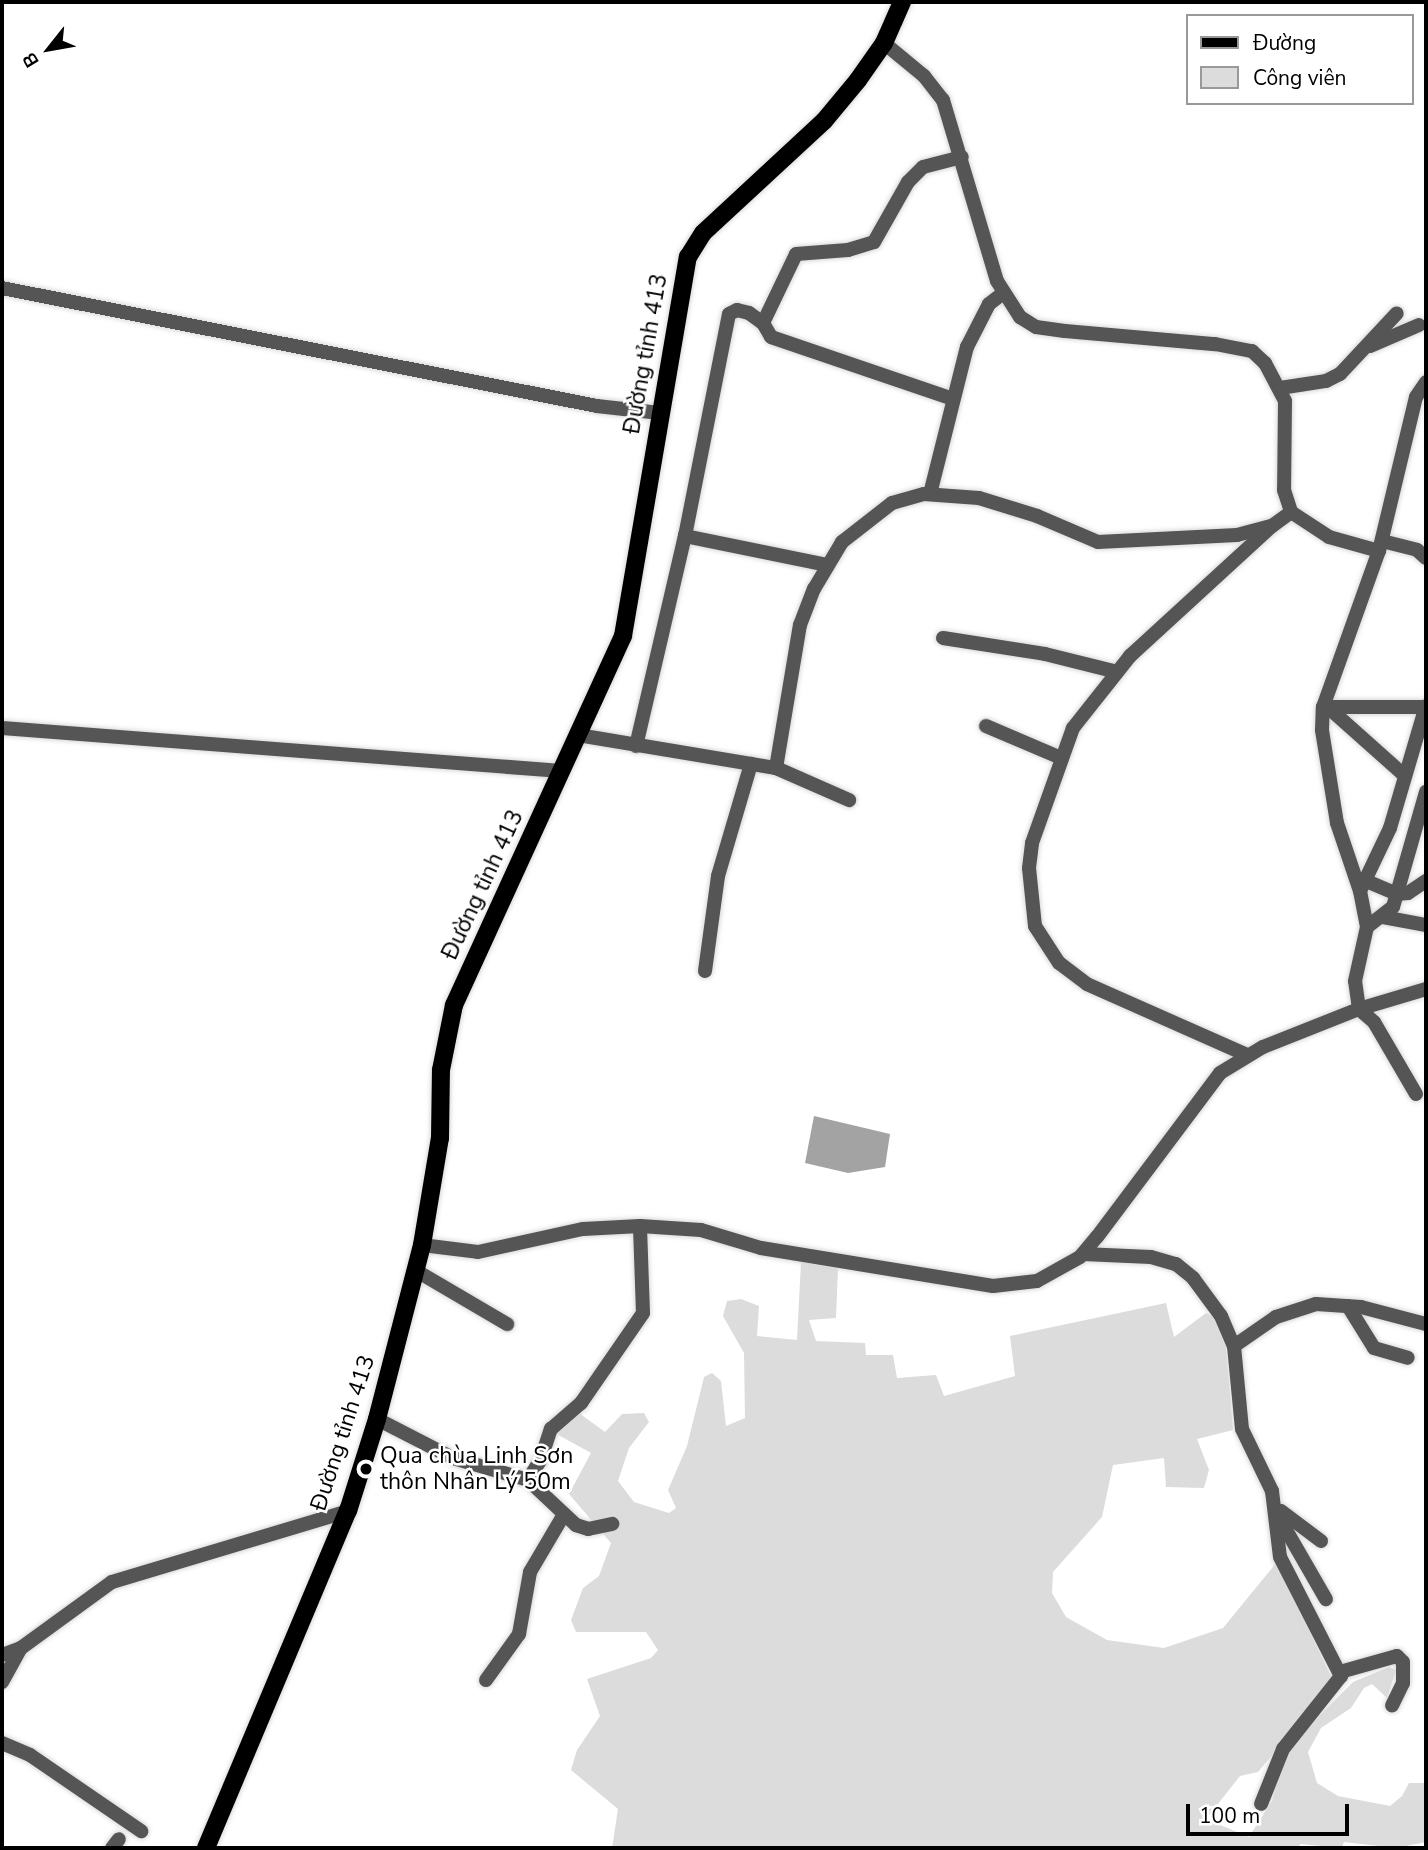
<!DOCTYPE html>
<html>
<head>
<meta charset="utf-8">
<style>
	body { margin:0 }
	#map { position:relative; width:1428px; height:1850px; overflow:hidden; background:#fff; font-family:"Nunito Sans",sans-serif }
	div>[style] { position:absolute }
	.green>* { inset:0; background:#dcdcdc }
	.water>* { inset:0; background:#a3a3a3 }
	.roads { filter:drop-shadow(0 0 2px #dbdbdb) drop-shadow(0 0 2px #dbdbdb) }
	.minor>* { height:14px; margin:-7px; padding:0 7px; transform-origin:7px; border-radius:7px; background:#555 }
	.major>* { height:18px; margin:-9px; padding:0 9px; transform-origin:9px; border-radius:9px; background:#000 }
	.dots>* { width:19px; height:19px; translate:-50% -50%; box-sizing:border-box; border:4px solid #fff; border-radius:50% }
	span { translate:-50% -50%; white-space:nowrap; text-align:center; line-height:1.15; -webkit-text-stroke:5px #fff; paint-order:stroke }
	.street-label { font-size:23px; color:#000 }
	.poi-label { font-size:23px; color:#000 }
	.left { translate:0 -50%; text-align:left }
	.frame { position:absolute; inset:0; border:4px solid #000; pointer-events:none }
	.legend { position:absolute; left:1186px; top:14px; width:228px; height:91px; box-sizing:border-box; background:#fff; border:2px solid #999; margin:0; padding:9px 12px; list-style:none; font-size:21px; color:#000 }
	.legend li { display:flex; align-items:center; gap:14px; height:35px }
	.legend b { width:35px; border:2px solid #999 }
	.north { position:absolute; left:14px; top:14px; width:70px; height:70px; -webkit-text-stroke:5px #fff; paint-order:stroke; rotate:239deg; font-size:19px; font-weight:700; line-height:28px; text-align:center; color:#000 }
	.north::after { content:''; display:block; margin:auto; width:24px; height:32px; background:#000; clip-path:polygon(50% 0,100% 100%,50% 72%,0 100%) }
	.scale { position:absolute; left:1186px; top:1804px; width:163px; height:32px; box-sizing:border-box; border:4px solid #000; border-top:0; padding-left:9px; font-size:21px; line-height:24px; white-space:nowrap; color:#000; -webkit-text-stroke:5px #fff; paint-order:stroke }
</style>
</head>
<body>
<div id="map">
	<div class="green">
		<div style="clip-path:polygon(801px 1262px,838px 1268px,836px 1318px,809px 1320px,816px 1341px,865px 1343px,866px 1355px,893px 1355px,897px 1378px,936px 1375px,944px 1396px,1015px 1376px,1010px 1336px,1166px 1303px,1174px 1337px,1206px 1313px,1214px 1317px,1226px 1348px,1233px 1430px,1197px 1439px,1209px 1470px,1204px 1488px,1166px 1487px,1164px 1458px,1113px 1465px,1102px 1517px,1053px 1572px,1052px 1593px,1066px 1617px,1107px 1640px,1164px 1648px,1223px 1628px,1277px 1562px,1334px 1683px,1258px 1772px,1240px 1776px,1206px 1819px,1249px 1837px,1272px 1801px,1282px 1763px,1308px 1727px,1353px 1682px,1389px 1667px,1396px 1670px,1387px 1698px,1372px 1684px,1364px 1688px,1351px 1708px,1321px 1728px,1308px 1752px,1317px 1783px,1338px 1796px,1390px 1806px,1402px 1796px,1409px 1783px,1426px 1783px,1426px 1842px,1396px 1848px,1344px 1842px,1342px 1848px,1301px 1844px,1296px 1848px,612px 1848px,618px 1809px,571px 1770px,577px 1750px,600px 1716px,587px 1679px,651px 1658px,658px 1650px,646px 1632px,576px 1632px,571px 1620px,583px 1588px,599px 1576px,611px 1543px,569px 1494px,591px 1453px,553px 1432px,579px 1413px,605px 1432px,622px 1414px,644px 1413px,649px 1422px,629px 1448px,618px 1481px,634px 1502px,669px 1513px,676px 1508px,668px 1490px,687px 1446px,704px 1377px,712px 1373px,721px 1381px,726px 1426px,745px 1418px,744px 1353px,723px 1316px,727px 1301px,741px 1299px,759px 1306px,757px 1336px,797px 1340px)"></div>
	</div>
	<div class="water">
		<div style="clip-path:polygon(814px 1116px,890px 1134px,885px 1167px,848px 1173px,805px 1163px)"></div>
	</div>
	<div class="roads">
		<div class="minor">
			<div style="left:884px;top:43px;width:52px;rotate:39.5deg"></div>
			<div style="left:924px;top:76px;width:31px;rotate:52deg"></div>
			<div style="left:943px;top:100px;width:189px;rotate:73.4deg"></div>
			<div style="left:997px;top:281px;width:43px;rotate:57.4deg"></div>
			<div style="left:1020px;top:317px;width:19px;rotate:32deg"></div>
			<div style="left:1036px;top:327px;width:29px;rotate:8deg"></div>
			<div style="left:1065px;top:331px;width:151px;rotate:5deg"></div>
			<div style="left:1215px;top:344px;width:38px;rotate:11deg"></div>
			<div style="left:1252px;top:351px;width:18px;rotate:43deg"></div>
			<div style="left:1265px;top:363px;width:43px;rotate:62.2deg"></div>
			<div style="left:1285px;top:401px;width:89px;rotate:90.6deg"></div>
			<div style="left:1284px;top:490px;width:23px;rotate:72deg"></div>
			<div style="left:2px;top:288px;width:607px;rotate:11.22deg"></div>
			<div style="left:597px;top:406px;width:63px;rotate:6.3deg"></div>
			<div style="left:763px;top:323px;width:16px;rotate:60deg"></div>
			<div style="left:771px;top:337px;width:192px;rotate:18.8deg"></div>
			<div style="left:1370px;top:346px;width:53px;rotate:-23.2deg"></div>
			<div style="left:1280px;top:388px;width:47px;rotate:-8.7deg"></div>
			<div style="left:1326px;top:381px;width:16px;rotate:-27deg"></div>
			<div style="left:1340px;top:374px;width:83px;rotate:-46.9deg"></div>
			<div style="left:930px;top:494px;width:152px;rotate:-75.9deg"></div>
			<div style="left:967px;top:347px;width:48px;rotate:-62.9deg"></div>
			<div style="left:989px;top:304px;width:16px;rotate:-38deg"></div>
			<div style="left:685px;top:536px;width:145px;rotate:11.5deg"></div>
			<div style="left:1382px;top:541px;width:36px;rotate:14deg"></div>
			<div style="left:1417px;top:550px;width:12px;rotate:42deg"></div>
			<div style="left:943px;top:638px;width:103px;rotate:8.9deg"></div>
			<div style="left:1045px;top:654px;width:74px;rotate:14deg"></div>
			<div style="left:1323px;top:707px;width:103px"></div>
			<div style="left:1331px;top:710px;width:99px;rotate:41.7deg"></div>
			<div style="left:986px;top:726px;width:82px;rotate:23.1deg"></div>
			<div style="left:2px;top:728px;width:561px;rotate:4.4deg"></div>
			<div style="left:578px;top:735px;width:201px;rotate:9.5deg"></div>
			<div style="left:776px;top:768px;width:80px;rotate:23.7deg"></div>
			<div style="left:636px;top:746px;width:216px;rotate:-76.9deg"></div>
			<div style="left:685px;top:536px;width:226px;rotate:-78.8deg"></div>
			<div style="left:729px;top:314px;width:9px;rotate:-27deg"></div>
			<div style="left:737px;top:310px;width:12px;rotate:14deg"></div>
			<div style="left:749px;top:313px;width:17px;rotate:36deg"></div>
			<div style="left:763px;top:323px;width:76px;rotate:-64.4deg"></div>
			<div style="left:796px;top:254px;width:52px;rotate:-4.4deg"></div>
			<div style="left:848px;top:250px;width:27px;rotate:-17deg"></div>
			<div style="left:874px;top:242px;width:69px;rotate:-60.5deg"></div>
			<div style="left:908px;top:182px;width:21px;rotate:-45deg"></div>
			<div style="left:923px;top:167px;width:40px;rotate:-14.4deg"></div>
			<div style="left:776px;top:768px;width:145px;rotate:-80.5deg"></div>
			<div style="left:800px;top:625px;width:39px;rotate:-69deg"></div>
			<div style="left:814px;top:589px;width:55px;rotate:-59.2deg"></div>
			<div style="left:842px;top:542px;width:63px;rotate:-38deg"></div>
			<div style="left:892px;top:503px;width:33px;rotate:-16deg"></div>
			<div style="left:924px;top:494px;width:55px;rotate:4.2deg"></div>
			<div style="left:979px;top:498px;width:61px;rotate:17.2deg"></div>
			<div style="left:1037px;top:516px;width:66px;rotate:23.1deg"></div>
			<div style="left:1098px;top:542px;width:139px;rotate:-2.9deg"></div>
			<div style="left:1237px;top:535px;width:34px;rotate:-15deg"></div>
			<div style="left:1364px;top:880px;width:36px;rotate:23deg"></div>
			<div style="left:1397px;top:894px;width:11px;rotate:-5deg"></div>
			<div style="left:1408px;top:893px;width:22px;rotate:-34deg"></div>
			<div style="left:1360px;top:891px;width:72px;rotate:-108.7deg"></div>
			<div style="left:1337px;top:823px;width:94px;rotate:-99.2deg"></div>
			<div style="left:1322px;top:730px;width:23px;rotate:-88deg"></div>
			<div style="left:1323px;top:707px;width:166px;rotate:-70.3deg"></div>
			<div style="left:1379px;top:551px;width:158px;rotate:-76.5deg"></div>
			<div style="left:1416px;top:397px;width:18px;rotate:-56deg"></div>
			<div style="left:1383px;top:917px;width:44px;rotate:10.5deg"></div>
			<div style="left:1367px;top:927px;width:33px;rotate:-38deg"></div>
			<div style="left:1393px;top:907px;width:120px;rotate:-74deg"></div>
			<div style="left:705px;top:971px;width:96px;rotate:-82.2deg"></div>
			<div style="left:718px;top:876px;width:117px;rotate:-73.6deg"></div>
			<div style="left:1247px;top:1055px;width:175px;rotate:-156.1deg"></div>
			<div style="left:1087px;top:984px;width:35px;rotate:-143deg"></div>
			<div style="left:1059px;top:963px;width:44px;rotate:-123deg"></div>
			<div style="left:1035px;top:926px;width:58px;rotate:-95.9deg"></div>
			<div style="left:1029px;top:868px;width:25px;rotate:-83deg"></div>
			<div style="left:1032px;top:843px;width:122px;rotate:-70.4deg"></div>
			<div style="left:1073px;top:728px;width:92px;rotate:-51.6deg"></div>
			<div style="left:1130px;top:656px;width:193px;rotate:-42.5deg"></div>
			<div style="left:1272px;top:526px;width:24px;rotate:-36deg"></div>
			<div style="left:1291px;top:512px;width:45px;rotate:33.3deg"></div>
			<div style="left:1329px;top:537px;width:52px;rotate:15.6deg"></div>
			<div style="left:1416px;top:1094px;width:83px;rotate:-120.3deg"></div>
			<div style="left:1374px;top:1022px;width:20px;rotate:-139deg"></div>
			<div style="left:1359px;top:1009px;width:28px;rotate:-98deg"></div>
			<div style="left:1355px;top:981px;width:55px;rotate:-77.5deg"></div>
			<div style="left:1367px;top:927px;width:37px;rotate:-101deg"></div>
			<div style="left:1360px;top:891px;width:70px;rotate:-64.5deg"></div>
			<div style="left:1390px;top:828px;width:127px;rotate:-73.6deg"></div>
			<div style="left:422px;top:1245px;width:56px;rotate:7.1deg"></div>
			<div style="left:478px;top:1252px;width:107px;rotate:-12.4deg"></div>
			<div style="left:583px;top:1229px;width:57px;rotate:-3deg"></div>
			<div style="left:640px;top:1226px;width:61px;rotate:3.8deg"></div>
			<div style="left:701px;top:1230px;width:63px;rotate:16.7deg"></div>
			<div style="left:761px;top:1248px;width:235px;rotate:9.3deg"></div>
			<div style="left:993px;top:1286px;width:44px;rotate:-6.5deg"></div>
			<div style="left:1037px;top:1281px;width:49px;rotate:-29.2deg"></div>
			<div style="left:1080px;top:1257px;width:26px;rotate:-50deg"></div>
			<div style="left:1097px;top:1237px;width:205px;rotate:-53.1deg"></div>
			<div style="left:1220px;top:1073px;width:50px;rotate:-31.2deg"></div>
			<div style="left:1263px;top:1047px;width:103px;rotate:-21.6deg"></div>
			<div style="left:1359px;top:1009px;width:70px;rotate:-16.6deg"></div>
			<div style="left:1083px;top:1254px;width:68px;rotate:2.5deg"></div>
			<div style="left:1151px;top:1257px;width:26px;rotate:16deg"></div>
			<div style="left:1176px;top:1264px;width:22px;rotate:39deg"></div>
			<div style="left:1193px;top:1278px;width:47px;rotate:53.6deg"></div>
			<div style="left:1221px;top:1316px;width:33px;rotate:67deg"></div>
			<div style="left:1234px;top:1346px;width:83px;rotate:84.5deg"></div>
			<div style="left:1242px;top:1429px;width:69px;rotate:64.2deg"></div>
			<div style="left:1272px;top:1491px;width:66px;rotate:83.1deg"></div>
			<div style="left:1280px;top:1557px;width:134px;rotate:62.9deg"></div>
			<div style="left:1341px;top:1676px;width:93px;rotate:128.5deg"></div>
			<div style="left:1283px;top:1749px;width:59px;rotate:111.8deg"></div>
			<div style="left:415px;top:1270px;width:107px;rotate:30.4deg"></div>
			<div style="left:1348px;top:1306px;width:49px;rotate:58.2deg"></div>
			<div style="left:1374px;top:1348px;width:35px;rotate:16deg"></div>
			<div style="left:1234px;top:1346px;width:51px;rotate:-34.6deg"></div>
			<div style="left:1276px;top:1317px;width:42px;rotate:-18deg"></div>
			<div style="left:1316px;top:1304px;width:45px;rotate:3.8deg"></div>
			<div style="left:1361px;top:1307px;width:67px;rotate:14.7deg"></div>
			<div style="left:377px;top:1419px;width:85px;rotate:27.2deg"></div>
			<div style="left:453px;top:1458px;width:78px;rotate:16.3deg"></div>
			<div style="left:528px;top:1480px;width:66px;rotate:43.2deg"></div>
			<div style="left:576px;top:1525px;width:13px;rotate:18deg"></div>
			<div style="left:588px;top:1529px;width:25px;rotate:-12deg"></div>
			<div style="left:528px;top:1480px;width:25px;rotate:-58deg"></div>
			<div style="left:541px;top:1459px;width:32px;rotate:-72deg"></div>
			<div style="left:551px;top:1429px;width:40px;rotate:-41deg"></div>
			<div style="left:581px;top:1403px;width:109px;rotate:-55.4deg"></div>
			<div style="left:643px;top:1313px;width:87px;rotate:-92deg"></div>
			<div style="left:1281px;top:1511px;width:50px;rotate:36.9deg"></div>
			<div style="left:1278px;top:1516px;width:96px;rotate:60deg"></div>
			<div style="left:2px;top:1655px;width:20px;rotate:-20deg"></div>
			<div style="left:21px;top:1648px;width:112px;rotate:-36deg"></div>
			<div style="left:112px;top:1582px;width:246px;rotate:-16.7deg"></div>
			<div style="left:1340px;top:1672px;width:59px;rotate:-15.7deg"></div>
			<div style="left:1397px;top:1656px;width:8px;rotate:45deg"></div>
			<div style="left:1403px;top:1662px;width:21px;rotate:90deg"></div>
			<div style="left:1403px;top:1683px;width:25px;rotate:116deg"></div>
			<div style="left:486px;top:1680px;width:57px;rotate:-54.3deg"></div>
			<div style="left:519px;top:1634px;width:63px;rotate:-79.9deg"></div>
			<div style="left:530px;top:1572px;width:65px;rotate:-59.5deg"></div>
			<div style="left:2px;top:1682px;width:39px;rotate:-61deg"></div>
			<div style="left:2px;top:1743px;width:30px;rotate:23deg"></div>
			<div style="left:30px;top:1755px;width:135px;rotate:34.4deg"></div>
			<div style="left:112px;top:1848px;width:11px;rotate:-52deg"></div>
		</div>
		<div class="major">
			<div style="left:206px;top:1848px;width:366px;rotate:-67.2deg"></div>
			<div style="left:348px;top:1511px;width:96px;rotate:-72.5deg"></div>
			<div style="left:377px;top:1419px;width:180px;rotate:-75.5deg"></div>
			<div style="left:422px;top:1245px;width:109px;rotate:-80.5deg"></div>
			<div style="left:440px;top:1138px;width:68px;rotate:-89.2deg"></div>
			<div style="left:441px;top:1070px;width:66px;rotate:-78.7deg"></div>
			<div style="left:454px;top:1005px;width:406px;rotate:-65.4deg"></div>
			<div style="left:623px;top:636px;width:385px;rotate:-80.3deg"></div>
			<div style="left:688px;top:257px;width:28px;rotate:-58deg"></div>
			<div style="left:703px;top:233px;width:165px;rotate:-42.8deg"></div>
			<div style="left:824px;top:121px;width:53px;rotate:-50.3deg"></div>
			<div style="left:858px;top:80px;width:45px;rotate:-54.9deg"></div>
			<div style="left:884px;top:43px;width:45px;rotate:-66.3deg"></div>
		</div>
	</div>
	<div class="dots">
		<div style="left:366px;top:1469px;background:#000"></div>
	</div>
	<div class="street-label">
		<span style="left:646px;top:354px;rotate:-80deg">Đường tỉnh 413</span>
		<span style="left:483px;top:885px;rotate:-65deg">Đường tỉnh 413</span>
		<span style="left:343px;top:1433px;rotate:-72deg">Đường tỉnh 413</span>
	</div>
	<div class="poi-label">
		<span class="left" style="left:380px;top:1469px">Qua chùa Linh Sơn<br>thôn Nhân Lý 50m</span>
	</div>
	<div class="frame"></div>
	<ul class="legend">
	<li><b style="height:9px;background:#000"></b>Đường</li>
	<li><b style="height:19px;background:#dcdcdc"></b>Công viên</li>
	</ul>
	<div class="north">B</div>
	<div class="scale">100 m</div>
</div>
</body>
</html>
